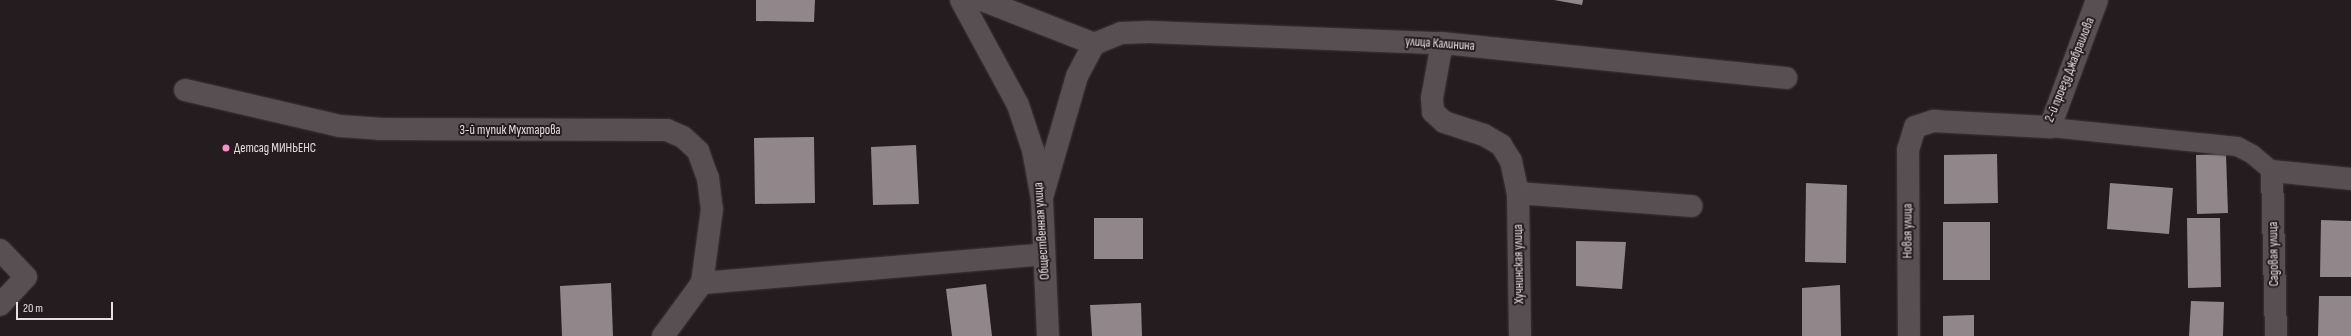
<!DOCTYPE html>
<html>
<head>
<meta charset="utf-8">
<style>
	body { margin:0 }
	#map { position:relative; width:2351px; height:336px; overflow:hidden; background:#241c1f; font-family:"Sofia Sans Condensed",sans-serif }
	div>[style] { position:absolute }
	.building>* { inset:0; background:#91878b }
	.roads { filter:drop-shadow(0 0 1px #3d3639) drop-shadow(0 0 1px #3d3639) }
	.lane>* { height:19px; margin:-9.5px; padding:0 9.5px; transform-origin:9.5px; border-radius:9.5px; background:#584f53 }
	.street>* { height:22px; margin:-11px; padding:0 11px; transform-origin:11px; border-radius:11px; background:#584f53 }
	.dots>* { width:11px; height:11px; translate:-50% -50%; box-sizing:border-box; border:2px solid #241c1f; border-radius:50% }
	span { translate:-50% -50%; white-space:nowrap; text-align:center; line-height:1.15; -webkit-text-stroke:4px #241c1f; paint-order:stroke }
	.street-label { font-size:13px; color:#e5dfe1 }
	.poi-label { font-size:13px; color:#e5dfe1 }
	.left { translate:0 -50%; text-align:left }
	.scale { position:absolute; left:16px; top:302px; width:97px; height:18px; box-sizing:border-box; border:2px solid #e5dfe1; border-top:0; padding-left:5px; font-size:12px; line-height:14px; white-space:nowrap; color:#e5dfe1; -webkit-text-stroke:3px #241c1f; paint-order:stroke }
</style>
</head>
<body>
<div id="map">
	<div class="building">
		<div style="clip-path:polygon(756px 0,815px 0,814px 22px,756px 21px)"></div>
		<div style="clip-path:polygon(1554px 0,1583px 0,1582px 5px)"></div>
		<div style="clip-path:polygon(814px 137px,815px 203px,755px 204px,754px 138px)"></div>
		<div style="clip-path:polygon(916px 145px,919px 204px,873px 205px,871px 147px)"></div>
		<div style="clip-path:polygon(1997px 154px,1998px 203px,1944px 204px,1944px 155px)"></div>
		<div style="clip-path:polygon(2226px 154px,2228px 213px,2197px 214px,2196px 155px)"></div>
		<div style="clip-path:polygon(1806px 183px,1847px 185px,1846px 263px,1805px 262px)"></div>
		<div style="clip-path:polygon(2110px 183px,2173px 188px,2169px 234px,2107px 229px)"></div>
		<div style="clip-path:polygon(1094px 218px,1143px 218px,1143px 259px,1094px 259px)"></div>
		<div style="clip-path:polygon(2187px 218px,2220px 218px,2221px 287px,2188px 288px)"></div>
		<div style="clip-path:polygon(2321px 220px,2351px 221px,2351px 277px,2320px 277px)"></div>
		<div style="clip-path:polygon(1943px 222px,1990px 222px,1990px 280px,1943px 280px)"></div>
		<div style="clip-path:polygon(1576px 241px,1626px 242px,1622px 289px,1576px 286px)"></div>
		<div style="clip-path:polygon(611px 283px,613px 336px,562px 336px,560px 286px)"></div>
		<div style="clip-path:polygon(986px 284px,992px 336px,952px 336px,946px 289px)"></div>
		<div style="clip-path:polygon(1840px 285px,1841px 336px,1802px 336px,1802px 288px)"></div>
		<div style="clip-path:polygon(2319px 296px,2351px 296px,2351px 336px,2318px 336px)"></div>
		<div style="clip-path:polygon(2191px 301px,2224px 302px,2223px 336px,2189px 336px)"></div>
		<div style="clip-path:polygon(1141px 303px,1142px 336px,1092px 336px,1090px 305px)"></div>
		<div style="clip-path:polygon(1974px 315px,1974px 336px,1943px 336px,1943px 316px)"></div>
	</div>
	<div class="roads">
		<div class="lane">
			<div style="left:2050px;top:127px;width:188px;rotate:5.8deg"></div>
			<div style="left:2237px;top:146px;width:17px;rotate:28deg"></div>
			<div style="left:2252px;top:154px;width:26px;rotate:40deg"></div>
		</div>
		<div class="street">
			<div style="left:961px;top:0;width:119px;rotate:61.5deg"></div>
			<div style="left:1018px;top:105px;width:47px;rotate:71.6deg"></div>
			<div style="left:1033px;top:150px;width:50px;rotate:79.6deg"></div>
			<div style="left:1042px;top:199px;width:137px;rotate:87.5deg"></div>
			<div style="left:982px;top:0;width:120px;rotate:21.4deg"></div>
			<div style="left:1442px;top:43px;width:56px;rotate:100.3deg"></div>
			<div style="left:1432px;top:98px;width:14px;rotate:86deg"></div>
			<div style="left:1433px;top:112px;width:15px;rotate:42deg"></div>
			<div style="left:1444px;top:122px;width:42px;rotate:18deg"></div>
			<div style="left:1484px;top:135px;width:20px;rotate:30deg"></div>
			<div style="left:1501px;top:145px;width:19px;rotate:58deg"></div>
			<div style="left:1511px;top:161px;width:33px;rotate:78deg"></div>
			<div style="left:1518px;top:193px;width:174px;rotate:4.3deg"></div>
			<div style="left:1094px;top:44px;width:29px;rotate:-22deg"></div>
			<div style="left:1121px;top:33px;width:28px;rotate:-2deg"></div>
			<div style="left:1149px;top:32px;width:293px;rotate:2.2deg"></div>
			<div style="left:1442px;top:43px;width:346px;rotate:5.8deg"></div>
			<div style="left:185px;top:90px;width:159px;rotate:13.1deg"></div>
			<div style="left:340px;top:126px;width:39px;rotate:4deg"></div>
			<div style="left:379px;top:129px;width:288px;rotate:0.2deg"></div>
			<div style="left:667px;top:130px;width:17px;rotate:24deg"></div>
			<div style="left:683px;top:137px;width:21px;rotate:43deg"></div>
			<div style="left:698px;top:151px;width:29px;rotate:70deg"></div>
			<div style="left:708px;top:178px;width:31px;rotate:83deg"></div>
			<div style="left:712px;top:209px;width:75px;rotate:97.7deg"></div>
			<div style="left:702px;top:283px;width:66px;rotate:126.3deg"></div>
			<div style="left:1518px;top:193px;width:143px;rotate:89.2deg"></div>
			<div style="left:1043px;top:194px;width:123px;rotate:-73.9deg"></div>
			<div style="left:1077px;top:76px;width:36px;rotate:-62deg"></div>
			<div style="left:0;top:250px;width:37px;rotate:46deg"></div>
			<div style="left:26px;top:277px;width:38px;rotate:133deg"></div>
			<div style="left:702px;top:283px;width:343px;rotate:-4.8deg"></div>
			<div style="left:1909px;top:336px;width:186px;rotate:-90.3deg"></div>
			<div style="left:1908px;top:150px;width:24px;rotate:-73deg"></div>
			<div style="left:1915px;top:127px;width:20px;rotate:-18deg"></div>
			<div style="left:1934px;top:121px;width:116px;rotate:3deg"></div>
			<div style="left:2050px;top:127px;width:135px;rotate:-69.7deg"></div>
			<div style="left:2276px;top:336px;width:165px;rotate:-91.4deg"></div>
			<div style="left:2272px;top:171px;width:79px;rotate:5.8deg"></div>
		</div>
	</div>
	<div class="dots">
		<div style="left:226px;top:148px;background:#fb8fc5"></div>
	</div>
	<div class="street-label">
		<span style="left:1440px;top:44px;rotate:4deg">улица Калинина</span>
		<span style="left:2070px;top:70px;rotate:-68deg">2-й проезд Джабраилова</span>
		<span style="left:510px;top:130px">3-й тупик Мухтарова</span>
		<span style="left:1042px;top:231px;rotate:-94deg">Общественная улица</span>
		<span style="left:1908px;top:231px;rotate:-90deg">Новая улица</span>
		<span style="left:2274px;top:254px;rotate:-91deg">Садовая улица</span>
		<span style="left:1519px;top:264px;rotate:-91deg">Хучнинская улица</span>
	</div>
	<div class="poi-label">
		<span class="left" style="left:234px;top:148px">Детсад МИНЬЕНС</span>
	</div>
	<div class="scale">20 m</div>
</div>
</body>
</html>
